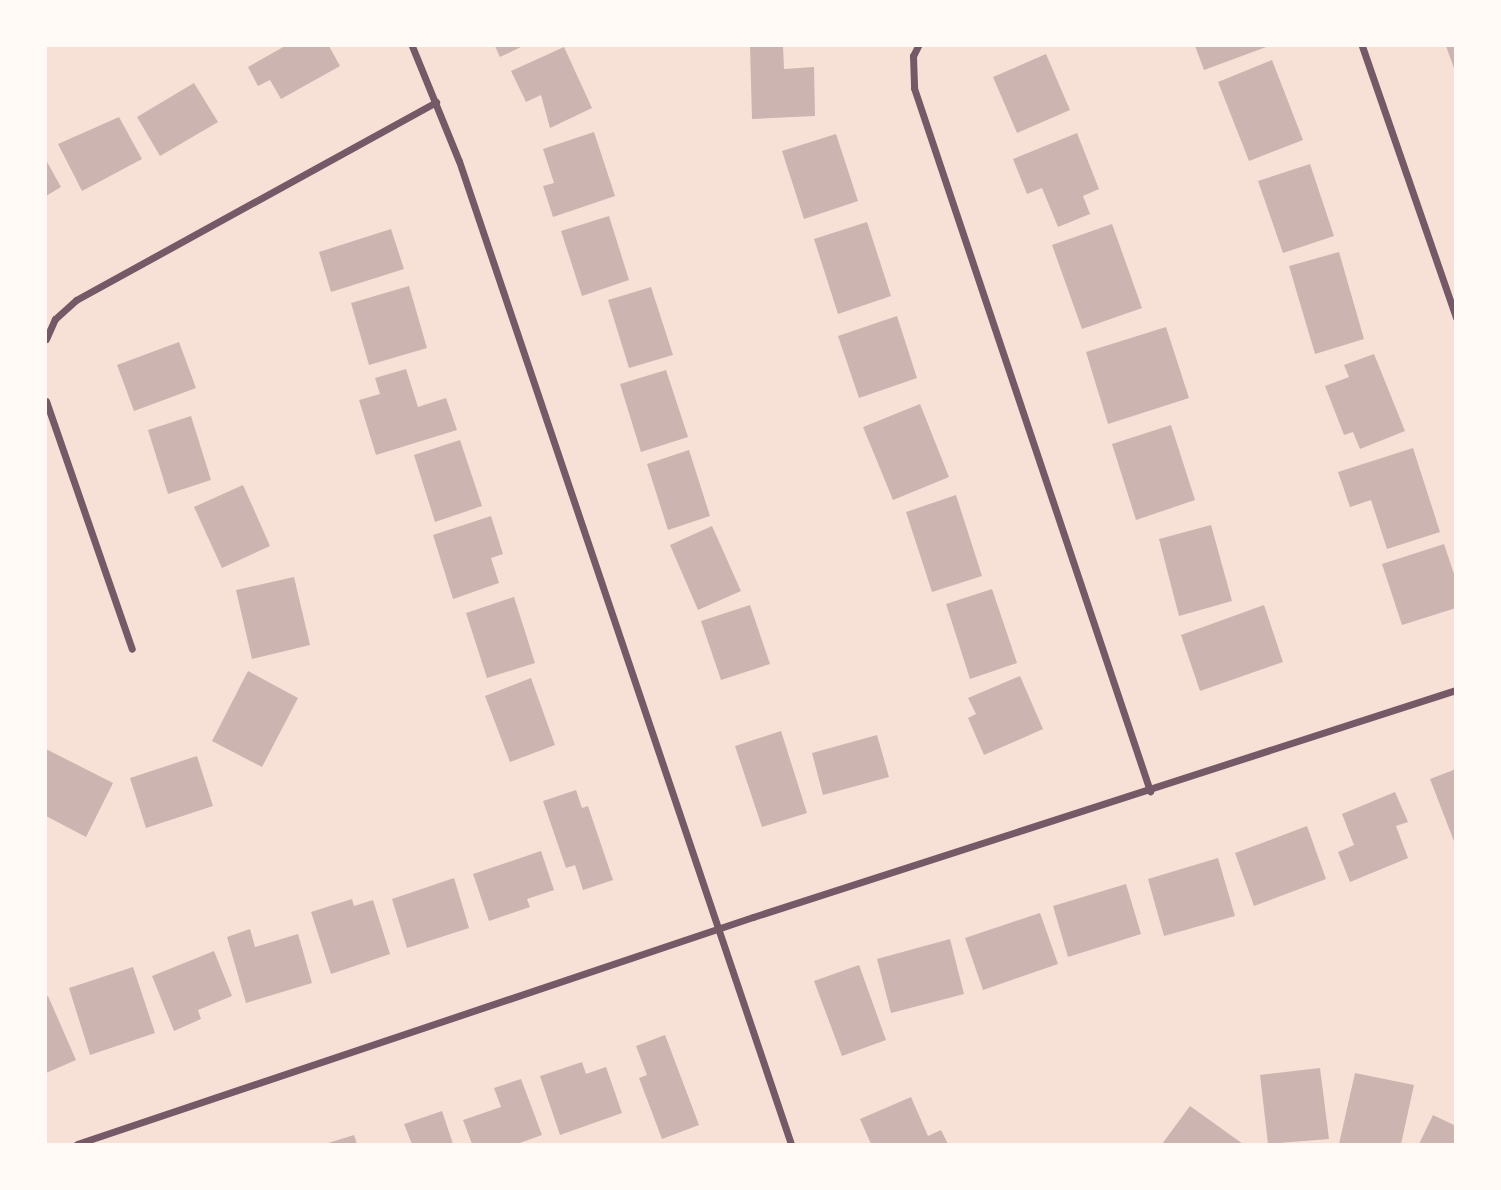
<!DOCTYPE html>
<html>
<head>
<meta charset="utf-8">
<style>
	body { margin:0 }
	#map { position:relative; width:1501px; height:1190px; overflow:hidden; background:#f7e1d7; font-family:"Alegreya Sans",sans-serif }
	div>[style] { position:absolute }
	.building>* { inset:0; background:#ccb4b1 }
	.minor>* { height:7px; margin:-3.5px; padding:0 3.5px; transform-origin:3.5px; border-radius:3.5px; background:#755966 }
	span { translate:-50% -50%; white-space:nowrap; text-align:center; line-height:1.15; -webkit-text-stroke:7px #fffaf5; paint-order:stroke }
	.frame { position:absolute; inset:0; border:47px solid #fffaf5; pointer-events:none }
</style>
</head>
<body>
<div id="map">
	<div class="building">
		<div style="clip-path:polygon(285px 46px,329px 46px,340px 66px,281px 99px,270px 80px,258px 86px,248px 67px)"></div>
		<div style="clip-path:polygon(495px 46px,523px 46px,500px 57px)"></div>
		<div style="clip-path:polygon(750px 46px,783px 46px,784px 69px,814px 67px,815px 116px,752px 119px)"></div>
		<div style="clip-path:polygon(1195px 46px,1269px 46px,1204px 70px)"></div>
		<div style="clip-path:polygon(1446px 46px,1456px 46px,1456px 71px,1455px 71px)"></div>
		<div style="clip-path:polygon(564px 47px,592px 108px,550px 128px,541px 95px,526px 102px,511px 71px)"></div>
		<div style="clip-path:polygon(1046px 54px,1070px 110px,1017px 133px,993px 77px)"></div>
		<div style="clip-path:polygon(1272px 60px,1303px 140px,1249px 161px,1218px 82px)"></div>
		<div style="clip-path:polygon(194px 83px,218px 122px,160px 156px,137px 117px)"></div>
		<div style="clip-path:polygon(119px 117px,142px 159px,82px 191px,58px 144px)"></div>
		<div style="clip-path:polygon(594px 132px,615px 196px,553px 217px,543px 186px,554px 183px,543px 149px)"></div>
		<div style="clip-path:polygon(1077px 133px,1099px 189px,1083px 196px,1090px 214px,1058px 227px,1042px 188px,1027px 194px,1013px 159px)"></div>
		<div style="clip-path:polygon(836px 134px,858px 201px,804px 219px,782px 151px)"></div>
		<div style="clip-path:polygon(46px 160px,61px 187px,46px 196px)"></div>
		<div style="clip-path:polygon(1310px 164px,1334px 236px,1283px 253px,1258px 181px)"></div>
		<div style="clip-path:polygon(609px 216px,629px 280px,582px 296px,561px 231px)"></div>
		<div style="clip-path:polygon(867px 222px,891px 296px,838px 314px,814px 239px)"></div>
		<div style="clip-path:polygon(1112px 224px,1142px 308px,1082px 329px,1052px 245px)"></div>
		<div style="clip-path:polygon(391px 229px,404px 269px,331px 292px,319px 252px)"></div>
		<div style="clip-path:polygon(1339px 252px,1364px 339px,1315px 354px,1289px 266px)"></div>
		<div style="clip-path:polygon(409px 286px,427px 348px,369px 365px,351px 303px)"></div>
		<div style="clip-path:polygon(651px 287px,673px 355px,629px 368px,608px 300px)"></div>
		<div style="clip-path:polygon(897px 316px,917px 378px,859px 398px,838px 336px)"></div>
		<div style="clip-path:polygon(1166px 327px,1189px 398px,1108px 424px,1086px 352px)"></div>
		<div style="clip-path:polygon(179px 342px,196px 388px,134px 411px,117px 365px)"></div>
		<div style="clip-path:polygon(1374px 354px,1405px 431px,1360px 449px,1353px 432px,1344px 435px,1325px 386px,1349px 377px,1344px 365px)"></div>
		<div style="clip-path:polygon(406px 369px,418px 407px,446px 398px,457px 430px,376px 455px,359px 400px,380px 394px,375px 378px)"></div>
		<div style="clip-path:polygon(666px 370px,688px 437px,641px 452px,620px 384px)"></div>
		<div style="clip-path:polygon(920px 404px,949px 477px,893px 500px,863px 427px)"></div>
		<div style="clip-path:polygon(191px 416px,211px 480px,168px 494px,148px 430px)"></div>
		<div style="clip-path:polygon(1171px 425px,1195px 500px,1136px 520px,1112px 444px)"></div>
		<div style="clip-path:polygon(460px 440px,482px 506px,435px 522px,414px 455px)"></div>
		<div style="clip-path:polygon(1413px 448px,1440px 532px,1387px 549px,1371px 500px,1350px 507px,1338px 472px)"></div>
		<div style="clip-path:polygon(689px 450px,710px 516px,668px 530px,647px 464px)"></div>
		<div style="clip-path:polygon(243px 485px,270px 546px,222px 568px,194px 507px)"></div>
		<div style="clip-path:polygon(956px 495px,982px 576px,932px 592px,906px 512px)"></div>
		<div style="clip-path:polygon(491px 516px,503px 554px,491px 558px,499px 583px,453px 599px,433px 535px)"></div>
		<div style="clip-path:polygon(1211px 525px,1232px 601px,1179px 616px,1159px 539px)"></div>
		<div style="clip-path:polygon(712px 526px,741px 591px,698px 610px,670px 545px)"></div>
		<div style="clip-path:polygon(1444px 544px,1456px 580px,1456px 608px,1402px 625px,1382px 564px)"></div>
		<div style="clip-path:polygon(294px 577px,310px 645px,252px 659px,236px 590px)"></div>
		<div style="clip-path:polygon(992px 589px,1017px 663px,970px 679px,946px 604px)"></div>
		<div style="clip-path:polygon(514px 597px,535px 663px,487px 678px,466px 613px)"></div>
		<div style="clip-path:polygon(750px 605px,770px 664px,721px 680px,701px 621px)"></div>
		<div style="clip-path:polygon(1264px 605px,1283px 662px,1200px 691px,1181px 635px)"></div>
		<div style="clip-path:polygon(248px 671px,298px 698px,262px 767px,212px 741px)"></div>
		<div style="clip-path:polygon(1020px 676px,1043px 729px,984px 755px,968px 718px,976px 714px,968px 698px)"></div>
		<div style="clip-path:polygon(531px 678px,555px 745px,510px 762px,485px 696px)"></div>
		<div style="clip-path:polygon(781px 731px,807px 813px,762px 827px,735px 746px)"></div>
		<div style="clip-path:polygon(877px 735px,889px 777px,823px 795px,812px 753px)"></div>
		<div style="clip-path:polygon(46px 749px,113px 783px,86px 837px,46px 816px)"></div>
		<div style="clip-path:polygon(197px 756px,213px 806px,146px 828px,130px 778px)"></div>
		<div style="clip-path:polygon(1456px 769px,1456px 844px,1455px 844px,1430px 779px)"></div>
		<div style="clip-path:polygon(576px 790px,582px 808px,588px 806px,613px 880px,583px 890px,575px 865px,566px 868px,543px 801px)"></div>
		<div style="clip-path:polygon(1395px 792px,1408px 822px,1396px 826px,1408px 858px,1350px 882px,1338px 852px,1354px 845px,1342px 814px)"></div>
		<div style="clip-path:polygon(1307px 826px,1326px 879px,1254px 906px,1235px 853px)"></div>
		<div style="clip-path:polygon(541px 851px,554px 890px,527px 899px,530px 907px,489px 921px,473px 874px)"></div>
		<div style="clip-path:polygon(1218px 858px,1235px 916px,1164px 936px,1148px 879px)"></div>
		<div style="clip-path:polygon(454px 878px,469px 928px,407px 948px,392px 899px)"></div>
		<div style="clip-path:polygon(1126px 884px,1141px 934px,1068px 957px,1053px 906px)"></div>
		<div style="clip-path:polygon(352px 899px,354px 906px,373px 900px,390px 954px,331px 974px,311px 912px)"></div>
		<div style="clip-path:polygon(1040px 913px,1058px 964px,983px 990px,965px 938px)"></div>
		<div style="clip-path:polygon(250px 929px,255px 947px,298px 934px,312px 983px,246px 1003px,227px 937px)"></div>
		<div style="clip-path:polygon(950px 939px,964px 994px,891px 1013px,877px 959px)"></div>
		<div style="clip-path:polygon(214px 951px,232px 996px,198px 1010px,201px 1019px,174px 1031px,152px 976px)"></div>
		<div style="clip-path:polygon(859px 965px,886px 1040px,842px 1056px,814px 981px)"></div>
		<div style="clip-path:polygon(133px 967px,155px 1033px,90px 1055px,69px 988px)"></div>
		<div style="clip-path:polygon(48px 996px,76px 1060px,46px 1073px,46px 997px)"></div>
		<div style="clip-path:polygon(665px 1035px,699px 1125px,662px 1139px,639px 1078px,647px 1075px,636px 1046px)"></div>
		<div style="clip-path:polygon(582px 1062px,586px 1074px,606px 1067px,622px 1113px,560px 1135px,540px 1076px)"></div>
		<div style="clip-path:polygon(1320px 1068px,1329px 1139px,1268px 1144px,1260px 1075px)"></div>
		<div style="clip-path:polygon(1355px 1073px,1414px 1085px,1401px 1144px,1339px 1144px)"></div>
		<div style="clip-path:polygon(521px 1079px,542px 1135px,517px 1144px,472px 1144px,463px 1120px,501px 1107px,494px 1088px)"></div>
		<div style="clip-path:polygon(911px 1097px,928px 1136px,941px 1130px,948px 1144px,871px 1144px,860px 1119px)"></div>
		<div style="clip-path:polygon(1190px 1106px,1243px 1144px,1162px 1144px)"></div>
		<div style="clip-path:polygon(442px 1111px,453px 1144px,412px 1144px,404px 1124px)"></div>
		<div style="clip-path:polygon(1433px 1115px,1456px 1126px,1456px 1144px,1419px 1144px)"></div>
		<div style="clip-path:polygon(354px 1135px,357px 1144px,325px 1144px)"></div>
	</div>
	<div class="minor">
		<div style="left:412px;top:46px;width:124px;rotate:67.8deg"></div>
		<div style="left:459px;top:161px;width:1038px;rotate:71.34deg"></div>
		<div style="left:918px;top:46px;width:11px;rotate:117deg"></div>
		<div style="left:913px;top:56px;width:32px;rotate:88deg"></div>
		<div style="left:914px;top:88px;width:742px;rotate:71.44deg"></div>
		<div style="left:1362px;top:46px;width:288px;rotate:70.9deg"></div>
		<div style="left:46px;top:339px;width:22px;rotate:-66deg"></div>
		<div style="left:55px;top:319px;width:28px;rotate:-42deg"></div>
		<div style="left:76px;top:300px;width:411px;rotate:-28.8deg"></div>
		<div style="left:46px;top:401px;width:262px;rotate:70.9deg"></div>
		<div style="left:77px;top:1144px;width:713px;rotate:-18.56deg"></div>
		<div style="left:753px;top:917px;width:739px;rotate:-17.9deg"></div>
	</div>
	<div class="frame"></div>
</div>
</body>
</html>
